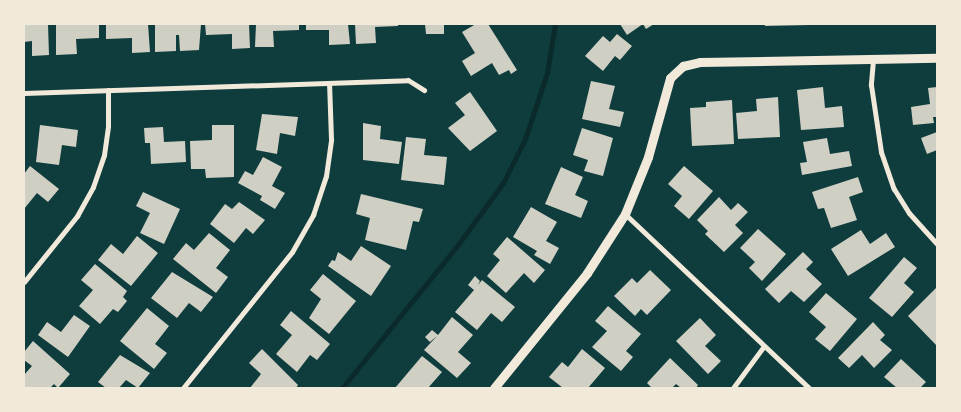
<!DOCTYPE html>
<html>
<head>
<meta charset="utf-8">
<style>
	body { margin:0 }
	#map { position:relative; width:961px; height:412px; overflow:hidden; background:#0f3d3e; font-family:"Zilla Slab",serif }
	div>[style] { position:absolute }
	.stream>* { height:5px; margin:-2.5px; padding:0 2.5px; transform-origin:2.5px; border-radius:2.5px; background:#0a2a2b }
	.building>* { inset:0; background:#cfcfc3 }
	.minor>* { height:5px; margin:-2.5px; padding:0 2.5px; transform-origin:2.5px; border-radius:2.5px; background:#f1e9da }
	.tertiary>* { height:9px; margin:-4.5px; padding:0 4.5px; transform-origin:4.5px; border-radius:4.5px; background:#f1e9da }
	span { translate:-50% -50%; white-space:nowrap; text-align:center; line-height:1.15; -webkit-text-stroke:4px #f1e9da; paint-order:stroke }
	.frame { position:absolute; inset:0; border:25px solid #f1e9da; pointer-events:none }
</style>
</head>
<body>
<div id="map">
	<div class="stream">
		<div style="left:342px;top:388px;width:183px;rotate:-51deg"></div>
		<div style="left:457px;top:246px;width:78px;rotate:-53.9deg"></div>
		<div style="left:503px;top:183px;width:49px;rotate:-63.4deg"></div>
		<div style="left:525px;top:139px;width:70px;rotate:-71.6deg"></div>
		<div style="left:547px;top:73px;width:50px;rotate:-80.7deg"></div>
	</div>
	<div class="building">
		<div style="clip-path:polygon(24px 24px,48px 24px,49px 55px,32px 56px,32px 41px,24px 42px)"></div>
		<div style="clip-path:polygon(56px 24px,99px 24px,99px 38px,76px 39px,77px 54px,56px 55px)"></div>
		<div style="clip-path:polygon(106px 24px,148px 24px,150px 52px,132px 53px,132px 38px,106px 39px)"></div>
		<div style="clip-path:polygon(155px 24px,201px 24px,199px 50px,180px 51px,179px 35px,176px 35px,176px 51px,155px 52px)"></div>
		<div style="clip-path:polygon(205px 24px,249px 24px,250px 48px,232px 49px,232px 34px,206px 35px)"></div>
		<div style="clip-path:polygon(256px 24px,299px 24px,299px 30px,273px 31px,274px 47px,255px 47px)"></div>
		<div style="clip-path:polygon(306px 24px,348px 24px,350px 44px,329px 45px,329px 30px,306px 30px)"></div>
		<div style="clip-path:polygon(355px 24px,398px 24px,398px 26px,375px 27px,376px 43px,356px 44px)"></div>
		<div style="clip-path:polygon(425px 24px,444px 24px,444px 34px,426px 34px)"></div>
		<div style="clip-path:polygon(476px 24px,488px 24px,517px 70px,511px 74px,509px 70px,499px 75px,492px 63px,471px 76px,462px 61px,475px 53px,462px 32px)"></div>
		<div style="clip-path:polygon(620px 24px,643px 24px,627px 35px)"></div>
		<div style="clip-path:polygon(643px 24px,654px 24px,646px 29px)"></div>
		<div style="clip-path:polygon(765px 24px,809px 24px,809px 25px,765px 26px)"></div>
		<div style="clip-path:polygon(617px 34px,632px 46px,620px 60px,615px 56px,603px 71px,585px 56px,603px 36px,610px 42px)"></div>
		<div style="clip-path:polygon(591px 81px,615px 86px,609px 109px,624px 112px,620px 127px,582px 119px)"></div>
		<div style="clip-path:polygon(823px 87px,825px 108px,842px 106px,844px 127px,801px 130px,797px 90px)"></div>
		<div style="clip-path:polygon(937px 87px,937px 117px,933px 117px,934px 123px,913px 125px,911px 107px,930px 104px,928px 88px)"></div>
		<div style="clip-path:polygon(470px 92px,497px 131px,470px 151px,448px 128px,465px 115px,455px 103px)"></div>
		<div style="clip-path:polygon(778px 97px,780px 137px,738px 139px,736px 113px,757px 111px,756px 99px)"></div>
		<div style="clip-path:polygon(732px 100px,734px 144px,692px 146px,690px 108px,706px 107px,706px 102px)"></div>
		<div style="clip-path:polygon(262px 114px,298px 117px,295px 136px,280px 133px,277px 154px,256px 150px)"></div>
		<div style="clip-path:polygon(363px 123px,381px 126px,380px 139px,402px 142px,399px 164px,363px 160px)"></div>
		<div style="clip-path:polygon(40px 125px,78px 130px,76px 147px,62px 145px,59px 165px,36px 162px)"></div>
		<div style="clip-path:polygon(212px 125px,234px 125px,234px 177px,206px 178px,205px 169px,191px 169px,190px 141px,212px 140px)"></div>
		<div style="clip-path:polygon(163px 127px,164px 142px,185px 141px,186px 162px,151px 164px,150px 143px,145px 143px,144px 128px)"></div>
		<div style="clip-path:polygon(582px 128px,613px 138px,603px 176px,584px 171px,588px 160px,573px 155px)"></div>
		<div style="clip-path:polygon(937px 132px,937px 150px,927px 154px,921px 138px)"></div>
		<div style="clip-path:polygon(406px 137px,426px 139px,424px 155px,447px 157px,444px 185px,401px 180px)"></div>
		<div style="clip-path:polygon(827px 138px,830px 154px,849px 151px,852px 166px,802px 175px,800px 163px,807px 162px,803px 142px)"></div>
		<div style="clip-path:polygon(263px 157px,282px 167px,272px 186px,285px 193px,275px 209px,260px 200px,262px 196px,238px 183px,245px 171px,253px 175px)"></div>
		<div style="clip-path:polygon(30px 166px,59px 189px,48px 202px,37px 193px,24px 209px,24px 174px)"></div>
		<div style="clip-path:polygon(684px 166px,713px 191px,689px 219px,674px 206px,682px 196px,668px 184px)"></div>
		<div style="clip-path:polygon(561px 167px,583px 177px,575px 195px,588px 201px,581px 218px,545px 204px)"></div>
		<div style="clip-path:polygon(858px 177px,863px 192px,849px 197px,857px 220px,831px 228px,824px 208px,818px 209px,812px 192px)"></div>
		<div style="clip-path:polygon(143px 192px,180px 209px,164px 244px,140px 233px,150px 213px,136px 206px)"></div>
		<div style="clip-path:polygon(361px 194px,423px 209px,419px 222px,413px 221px,406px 250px,365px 240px,370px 218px,356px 214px)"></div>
		<div style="clip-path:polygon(719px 197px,731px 210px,738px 203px,748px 212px,735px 225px,743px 233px,724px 252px,705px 234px,708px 231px,697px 220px)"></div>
		<div style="clip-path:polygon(239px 202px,265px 220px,253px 234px,246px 228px,234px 243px,210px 224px,225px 204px,232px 209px)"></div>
		<div style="clip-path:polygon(531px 207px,557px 222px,546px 241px,559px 248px,550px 264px,534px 255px,537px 251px,513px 237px)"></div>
		<div style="clip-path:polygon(758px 229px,786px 254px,762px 281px,749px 268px,755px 262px,740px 248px)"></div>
		<div style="clip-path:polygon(861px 230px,870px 244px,886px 233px,895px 247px,848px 276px,831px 249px)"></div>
		<div style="clip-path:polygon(209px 233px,230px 250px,216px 268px,228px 277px,216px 293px,173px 259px,186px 243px,194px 250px)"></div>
		<div style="clip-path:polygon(137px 236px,158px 253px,131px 286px,98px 260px,111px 244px,123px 254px)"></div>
		<div style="clip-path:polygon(507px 237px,545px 270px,534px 283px,524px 273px,506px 293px,487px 276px,500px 260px,493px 254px)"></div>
		<div style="clip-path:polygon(361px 246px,391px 266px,371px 296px,328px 266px,332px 260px,335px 261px,338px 252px,351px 261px)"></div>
		<div style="clip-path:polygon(803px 252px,813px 262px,806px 269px,822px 284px,804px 302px,791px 291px,779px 303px,765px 289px)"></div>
		<div style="clip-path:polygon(904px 257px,917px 268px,904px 283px,914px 292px,892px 317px,869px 298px)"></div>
		<div style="clip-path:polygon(95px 264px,127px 291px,123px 297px,127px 301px,118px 312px,113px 309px,100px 324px,79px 306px,93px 290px,81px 280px)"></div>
		<div style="clip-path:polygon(650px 270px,671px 290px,647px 315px,641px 309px,635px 316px,614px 296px,632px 278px,637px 283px)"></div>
		<div style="clip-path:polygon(172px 272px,213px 297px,201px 312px,189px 303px,177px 318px,151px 298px)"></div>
		<div style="clip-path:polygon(323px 274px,356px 301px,329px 334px,309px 318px,321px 299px,310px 290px)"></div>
		<div style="clip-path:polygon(475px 276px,480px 281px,478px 285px,482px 280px,515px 307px,502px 322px,491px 313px,477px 330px,455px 312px,474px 290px,468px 285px)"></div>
		<div style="clip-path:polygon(937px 287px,937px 346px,908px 316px)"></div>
		<div style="clip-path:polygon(826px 293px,857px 319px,830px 351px,815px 339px,826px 327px,809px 312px)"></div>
		<div style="clip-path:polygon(608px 306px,641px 334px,626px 351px,633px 357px,621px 371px,592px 347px,607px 331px,595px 321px)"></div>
		<div style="clip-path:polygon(147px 308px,169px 326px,155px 344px,167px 353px,154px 369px,120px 341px)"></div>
		<div style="clip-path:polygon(291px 311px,330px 344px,317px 360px,310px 355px,297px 372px,276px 354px,292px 335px,280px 325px)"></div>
		<div style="clip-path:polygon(74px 315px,90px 326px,68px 357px,38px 335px,47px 322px,61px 332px)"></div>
		<div style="clip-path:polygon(452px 317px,473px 335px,458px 352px,471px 363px,457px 378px,424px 350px,437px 336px,430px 342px,425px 337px,432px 330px,438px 335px)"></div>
		<div style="clip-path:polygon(700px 318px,716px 335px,705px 346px,721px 361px,708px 374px,676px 341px)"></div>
		<div style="clip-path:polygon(873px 322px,885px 335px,880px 340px,892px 350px,874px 368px,862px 355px,849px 368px,838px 358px)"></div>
		<div style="clip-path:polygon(33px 341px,70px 374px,58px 388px,54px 384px,50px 388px,24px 388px,24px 375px,32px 366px,24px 360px,24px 352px)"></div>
		<div style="clip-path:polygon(262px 349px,298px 385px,296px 388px,250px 388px,261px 374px,249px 363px)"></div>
		<div style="clip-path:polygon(582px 349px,605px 368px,588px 388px,563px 388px,549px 377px,562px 362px,568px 367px)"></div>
		<div style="clip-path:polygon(120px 355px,150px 373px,138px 388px,126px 380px,119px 388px,106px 388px,98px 382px)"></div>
		<div style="clip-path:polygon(422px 356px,442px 372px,428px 388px,395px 388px)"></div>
		<div style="clip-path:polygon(670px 358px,698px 385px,696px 388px,681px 388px,676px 384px,672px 388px,652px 388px,647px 383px)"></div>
		<div style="clip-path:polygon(901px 359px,926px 382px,920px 388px,897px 388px,884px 377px)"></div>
	</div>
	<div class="minor">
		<div style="left:873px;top:60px;width:25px;rotate:95deg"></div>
		<div style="left:871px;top:85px;width:68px;rotate:81.5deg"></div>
		<div style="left:881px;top:152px;width:39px;rotate:71deg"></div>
		<div style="left:894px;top:189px;width:28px;rotate:58deg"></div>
		<div style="left:909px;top:213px;width:42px;rotate:47.9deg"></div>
		<div style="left:24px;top:93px;width:384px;rotate:-1.9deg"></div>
		<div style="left:408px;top:80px;width:19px;rotate:32deg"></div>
		<div style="left:625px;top:214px;width:253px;rotate:43.4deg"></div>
		<div style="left:24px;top:282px;width:85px;rotate:-51.2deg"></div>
		<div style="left:77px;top:216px;width:33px;rotate:-61deg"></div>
		<div style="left:93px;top:187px;width:34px;rotate:-71deg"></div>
		<div style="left:104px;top:155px;width:29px;rotate:-82deg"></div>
		<div style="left:108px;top:126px;width:36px;rotate:-90deg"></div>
		<div style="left:183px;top:388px;width:174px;rotate:-51.3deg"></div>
		<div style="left:292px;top:252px;width:43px;rotate:-60.4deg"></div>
		<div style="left:313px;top:215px;width:41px;rotate:-71.6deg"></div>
		<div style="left:326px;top:176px;width:37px;rotate:-82deg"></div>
		<div style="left:331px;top:139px;width:56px;rotate:-92deg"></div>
		<div style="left:733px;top:388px;width:52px;rotate:-53.6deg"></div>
	</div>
	<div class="tertiary">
		<div style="left:494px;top:388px;width:148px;rotate:-51deg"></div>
		<div style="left:587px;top:273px;width:70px;rotate:-57.2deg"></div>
		<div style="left:625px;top:214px;width:61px;rotate:-68deg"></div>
		<div style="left:648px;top:157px;width:82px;rotate:-74.4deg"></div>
		<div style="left:670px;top:78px;width:18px;rotate:-43deg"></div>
		<div style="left:683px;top:66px;width:17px;rotate:-13deg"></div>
		<div style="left:700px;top:62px;width:237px;rotate:-1deg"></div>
	</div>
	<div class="frame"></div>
</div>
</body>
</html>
